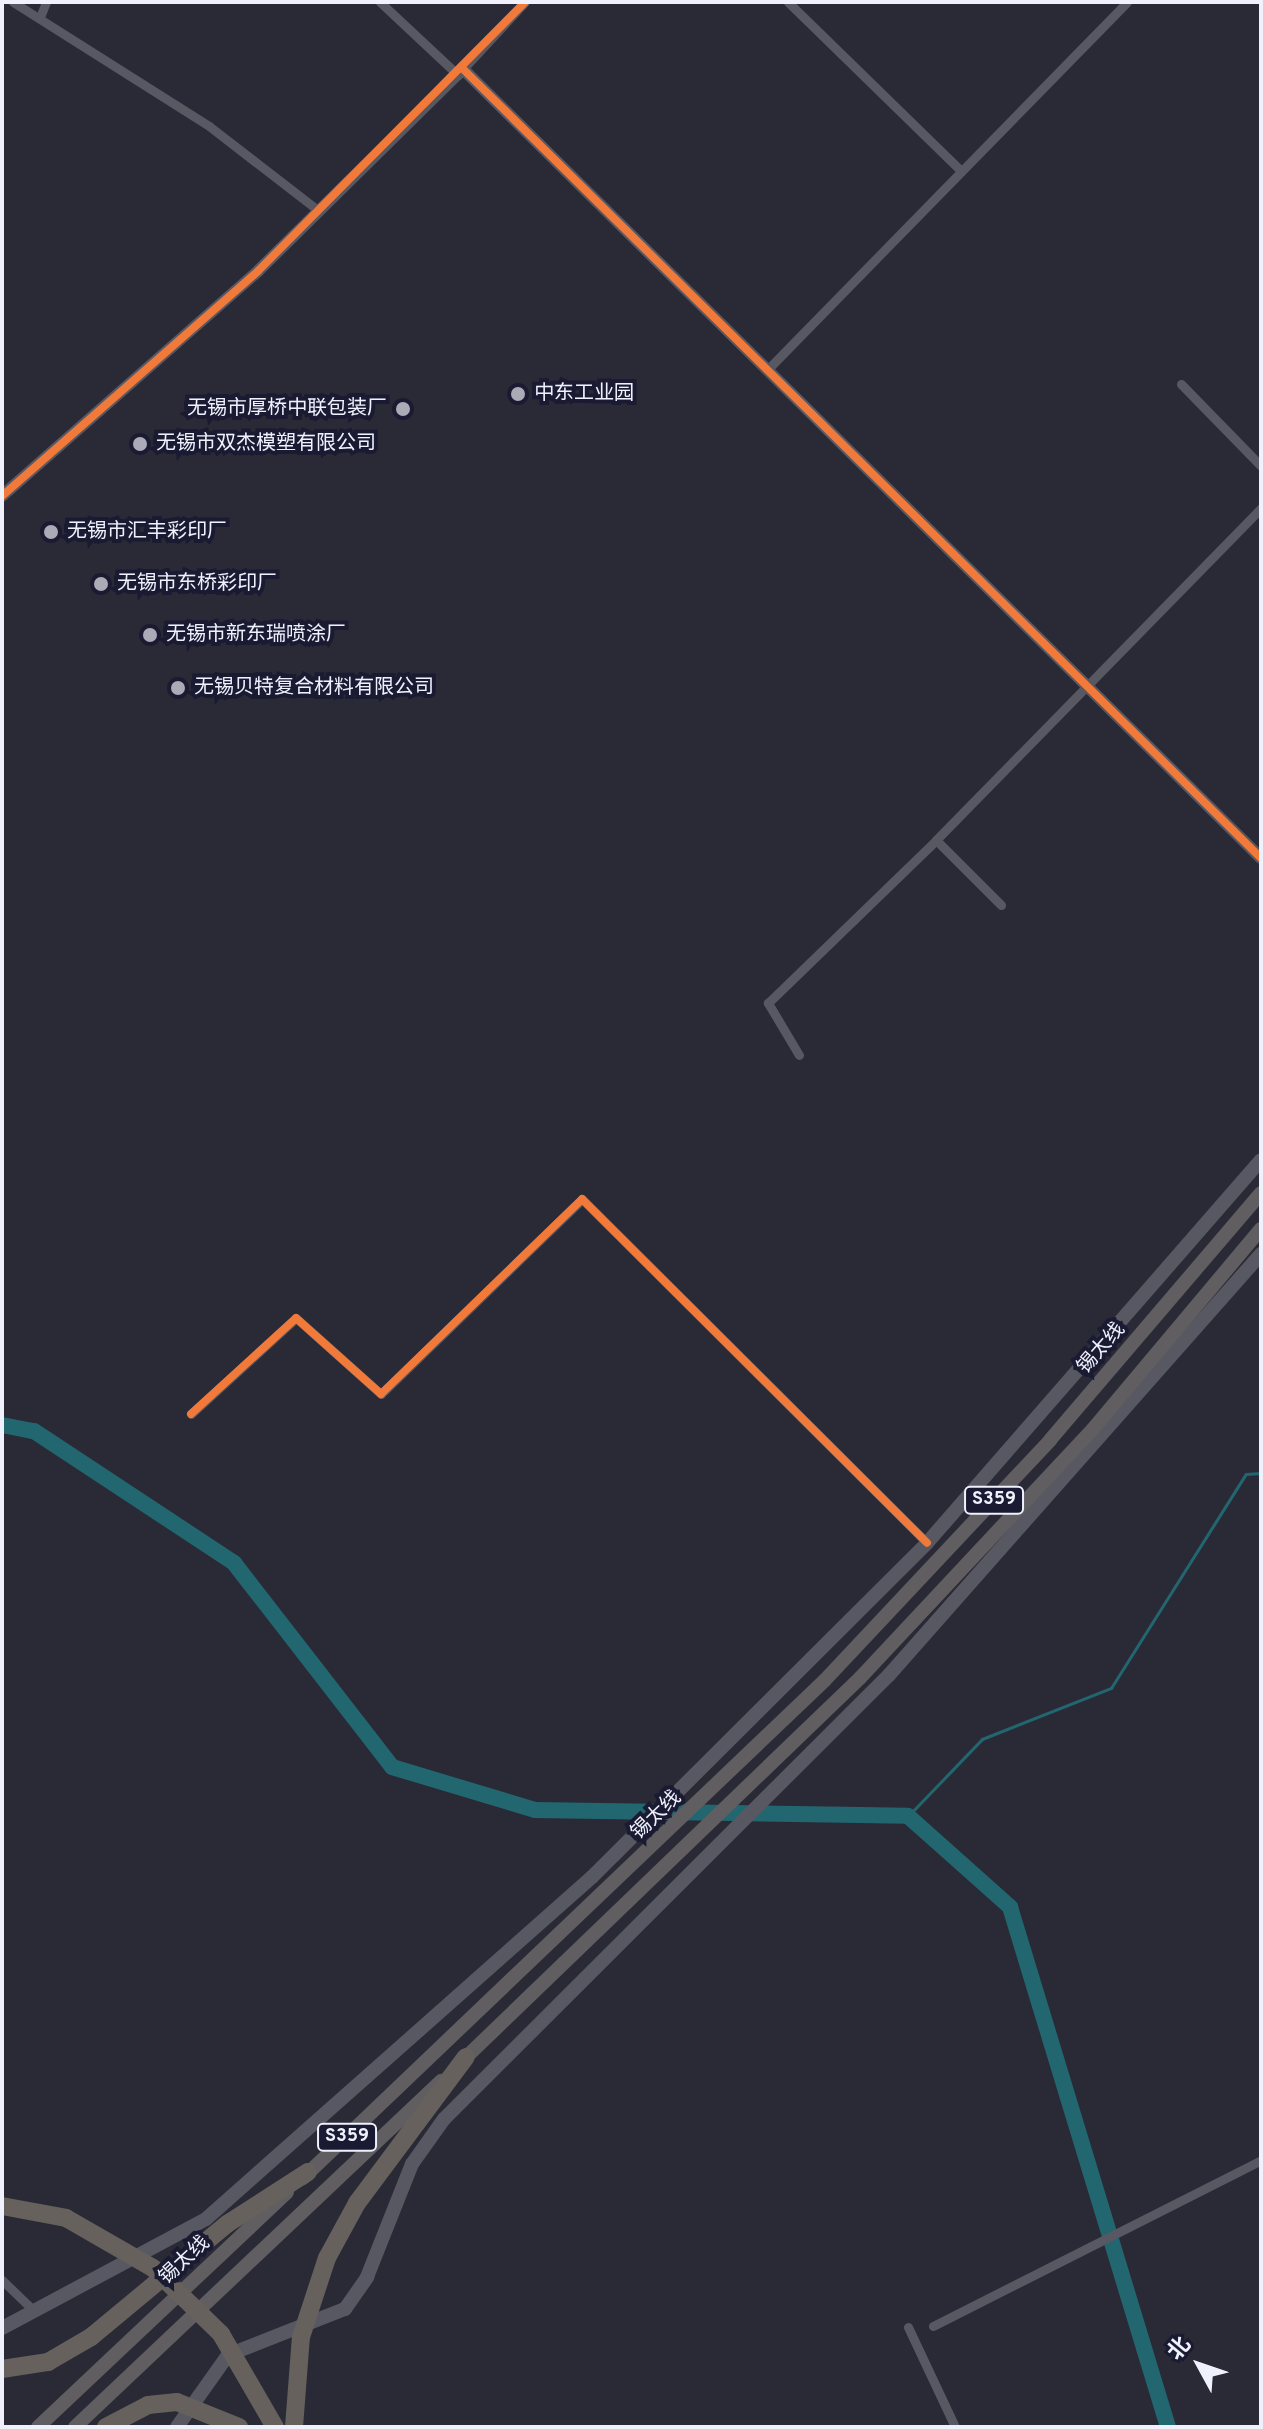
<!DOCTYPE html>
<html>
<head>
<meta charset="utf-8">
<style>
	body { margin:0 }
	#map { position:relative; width:1263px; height:2429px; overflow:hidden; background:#2a2a36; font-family:Overpass,"Noto Sans SC",sans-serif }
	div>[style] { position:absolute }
	.stream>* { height:3px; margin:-1.5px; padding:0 1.5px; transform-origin:1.5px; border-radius:1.5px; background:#226770 }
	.river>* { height:16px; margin:-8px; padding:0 8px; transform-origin:8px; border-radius:8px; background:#226770 }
	.minor>* { height:9px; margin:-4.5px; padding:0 4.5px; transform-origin:4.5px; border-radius:4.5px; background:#575862 }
	.tertiary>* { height:12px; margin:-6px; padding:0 6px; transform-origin:6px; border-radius:6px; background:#575862 }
	.secondary>* { height:14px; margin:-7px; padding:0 7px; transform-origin:7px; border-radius:7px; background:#575862 }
	.primary>* { height:14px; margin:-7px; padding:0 7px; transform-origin:7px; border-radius:7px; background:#605e60 }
	.motorway>* { height:18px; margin:-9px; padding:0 9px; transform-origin:9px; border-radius:9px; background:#66615d }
	.cycleway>* { height:8px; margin:-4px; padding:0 4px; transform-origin:4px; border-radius:4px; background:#f17a3a }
	.dots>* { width:22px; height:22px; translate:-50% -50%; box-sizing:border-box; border:4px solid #1a1b32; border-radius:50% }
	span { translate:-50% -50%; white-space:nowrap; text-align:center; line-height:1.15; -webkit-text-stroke:8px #1a1b32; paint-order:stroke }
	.shield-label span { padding:2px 6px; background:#1a1b32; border:2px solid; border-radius:6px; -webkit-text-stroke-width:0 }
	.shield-label { font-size:18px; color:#eff1fd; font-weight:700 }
	.poi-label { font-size:20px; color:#eff1fd }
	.left { translate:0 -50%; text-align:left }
	.right { translate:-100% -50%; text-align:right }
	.street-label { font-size:20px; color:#eff1fd }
	.frame { position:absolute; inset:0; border:4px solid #eff1fd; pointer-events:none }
	.north { position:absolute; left:1159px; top:2325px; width:80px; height:80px; -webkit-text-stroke:6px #1a1b32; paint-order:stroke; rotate:310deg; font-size:22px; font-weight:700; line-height:32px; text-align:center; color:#eff1fd }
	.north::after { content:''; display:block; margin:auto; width:28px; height:36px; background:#eff1fd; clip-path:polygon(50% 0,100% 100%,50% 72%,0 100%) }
</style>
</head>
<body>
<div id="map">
	<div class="stream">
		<div style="left:908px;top:1816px;width:107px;rotate:-46.1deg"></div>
		<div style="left:982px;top:1739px;width:139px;rotate:-21.6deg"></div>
		<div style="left:1111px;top:1688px;width:253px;rotate:-57.8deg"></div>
		<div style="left:1246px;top:1474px;width:15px;rotate:-4deg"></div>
	</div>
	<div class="river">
		<div style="left:2px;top:1425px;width:33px;rotate:11deg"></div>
		<div style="left:34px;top:1431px;width:240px;rotate:33.4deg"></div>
		<div style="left:234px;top:1563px;width:258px;rotate:52.2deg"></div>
		<div style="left:392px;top:1767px;width:149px;rotate:16.7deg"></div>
		<div style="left:535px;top:1810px;width:373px;rotate:0.9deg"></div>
		<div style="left:908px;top:1816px;width:137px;rotate:41.7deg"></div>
		<div style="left:1010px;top:1907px;width:543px;rotate:73.1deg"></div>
	</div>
	<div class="minor">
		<div style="left:13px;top:2px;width:232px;rotate:32.3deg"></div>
		<div style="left:209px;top:126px;width:139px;rotate:37.7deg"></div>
		<div style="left:380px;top:2px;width:107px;rotate:43.1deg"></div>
		<div style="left:788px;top:2px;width:242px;rotate:44.3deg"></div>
		<div style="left:40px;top:17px;width:16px;rotate:-68deg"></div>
		<div style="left:463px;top:69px;width:91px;rotate:-47.2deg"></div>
		<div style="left:769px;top:368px;width:512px;rotate:-45.63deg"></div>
		<div style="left:1181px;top:384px;width:115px;rotate:45.7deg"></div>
		<div style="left:936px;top:840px;width:465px;rotate:-45.6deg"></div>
		<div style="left:799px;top:1055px;width:61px;rotate:-120.8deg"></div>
		<div style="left:768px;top:1003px;width:234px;rotate:-44.1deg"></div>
		<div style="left:936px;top:840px;width:92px;rotate:45deg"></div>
		<div style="left:191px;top:1414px;width:142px;rotate:-42.4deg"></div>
		<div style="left:296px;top:1318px;width:114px;rotate:41.8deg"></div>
		<div style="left:381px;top:1394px;width:280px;rotate:-44.1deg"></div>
		<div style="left:582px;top:1199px;width:487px;rotate:44.9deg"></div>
		<div style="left:2px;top:2280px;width:45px;rotate:44.1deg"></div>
		<div style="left:933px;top:2326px;width:368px;rotate:-26.8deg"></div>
		<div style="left:908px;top:2327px;width:110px;rotate:64.8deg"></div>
	</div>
	<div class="tertiary">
		<div style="left:2px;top:496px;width:341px;rotate:-41.3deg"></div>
		<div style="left:258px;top:271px;width:288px;rotate:-44.6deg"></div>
		<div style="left:463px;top:69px;width:1122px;rotate:44.68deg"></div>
	</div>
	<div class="secondary">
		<div style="left:2px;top:2328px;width:231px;rotate:-28.1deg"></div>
		<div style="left:206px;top:2219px;width:516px;rotate:-41.54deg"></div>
		<div style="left:592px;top:1877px;width:473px;rotate:-44.9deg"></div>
		<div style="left:927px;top:1543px;width:508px;rotate:-48.91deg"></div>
		<div style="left:177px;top:2427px;width:88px;rotate:-54.7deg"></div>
		<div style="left:228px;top:2355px;width:126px;rotate:-21.5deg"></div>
		<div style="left:345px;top:2309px;width:39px;rotate:-55deg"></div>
		<div style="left:367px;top:2277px;width:122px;rotate:-68.3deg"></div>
		<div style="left:412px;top:2164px;width:55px;rotate:-54.6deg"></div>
		<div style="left:444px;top:2119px;width:629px;rotate:-44.94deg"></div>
		<div style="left:889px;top:1675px;width:562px;rotate:-48.54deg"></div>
	</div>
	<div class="primary">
		<div style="left:459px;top:2064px;width:557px;rotate:-43.91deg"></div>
		<div style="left:860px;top:1678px;width:341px;rotate:-46.9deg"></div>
		<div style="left:1093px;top:1429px;width:261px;rotate:-50deg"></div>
		<div style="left:303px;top:2178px;width:721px;rotate:-43.65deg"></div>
		<div style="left:825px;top:1680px;width:329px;rotate:-46.8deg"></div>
		<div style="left:1050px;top:1440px;width:325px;rotate:-49.5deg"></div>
		<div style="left:38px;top:2427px;width:342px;rotate:-43.3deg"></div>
		<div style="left:75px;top:2427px;width:504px;rotate:-43.39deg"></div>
	</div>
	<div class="motorway">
		<div style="left:2px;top:2206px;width:65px;rotate:10.6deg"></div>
		<div style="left:66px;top:2218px;width:100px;rotate:29.9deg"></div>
		<div style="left:153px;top:2268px;width:95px;rotate:44.1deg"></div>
		<div style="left:221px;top:2334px;width:108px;rotate:59.9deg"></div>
		<div style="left:2px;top:2369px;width:47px;rotate:-8.7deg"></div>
		<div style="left:48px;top:2362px;width:50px;rotate:-30.2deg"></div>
		<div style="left:91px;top:2337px;width:177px;rotate:-39.7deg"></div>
		<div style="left:227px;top:2224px;width:96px;rotate:-32.7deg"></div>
		<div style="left:106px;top:2427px;width:47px;rotate:-27.6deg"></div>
		<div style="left:148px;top:2405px;width:29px;rotate:-6deg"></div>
		<div style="left:177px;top:2402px;width:67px;rotate:22deg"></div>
		<div style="left:294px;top:2427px;width:90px;rotate:-85.6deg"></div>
		<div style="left:301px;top:2337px;width:83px;rotate:-71.8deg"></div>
		<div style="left:327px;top:2258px;width:63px;rotate:-61.4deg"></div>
		<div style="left:357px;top:2203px;width:182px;rotate:-53.3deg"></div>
	</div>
	<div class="cycleway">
		<div style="left:463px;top:69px;width:1122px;rotate:44.68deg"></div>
		<div style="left:2px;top:496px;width:341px;rotate:-41.3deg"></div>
		<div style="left:258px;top:271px;width:379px;rotate:-45.2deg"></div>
		<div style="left:191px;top:1414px;width:142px;rotate:-42.4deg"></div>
		<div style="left:296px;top:1318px;width:114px;rotate:41.8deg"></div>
		<div style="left:381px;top:1394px;width:280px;rotate:-44.1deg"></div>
		<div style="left:582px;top:1199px;width:487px;rotate:44.9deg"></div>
	</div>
	<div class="dots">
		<div style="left:518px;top:394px;background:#aaabb7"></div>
		<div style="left:403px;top:409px;background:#aaabb7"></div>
		<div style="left:140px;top:444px;background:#aaabb7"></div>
		<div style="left:51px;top:532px;background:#aaabb7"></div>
		<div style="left:101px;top:584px;background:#aaabb7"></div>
		<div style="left:150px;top:635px;background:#aaabb7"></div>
		<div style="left:178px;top:688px;background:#aaabb7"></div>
	</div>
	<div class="shield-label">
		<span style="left:994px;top:1500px">S359</span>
		<span style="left:347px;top:2137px">S359</span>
	</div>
	<div class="poi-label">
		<span class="left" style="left:534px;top:394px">中东工业园</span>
		<span class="right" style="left:387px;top:409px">无锡市厚桥中联包装厂</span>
		<span class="left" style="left:156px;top:444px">无锡市双杰模塑有限公司</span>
		<span class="left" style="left:67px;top:532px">无锡市汇丰彩印厂</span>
		<span class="left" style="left:117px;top:584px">无锡市东桥彩印厂</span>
		<span class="left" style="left:166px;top:635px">无锡市新东瑞喷涂厂</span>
		<span class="left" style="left:194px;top:688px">无锡贝特复合材料有限公司</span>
	</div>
	<div class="street-label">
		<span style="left:1102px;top:1349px;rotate:-49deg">锡太线</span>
		<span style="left:657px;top:1816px;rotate:-44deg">锡太线</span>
		<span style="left:185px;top:2261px;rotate:-43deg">锡太线</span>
	</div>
	<div class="frame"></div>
	<div class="north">北</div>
</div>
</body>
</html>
